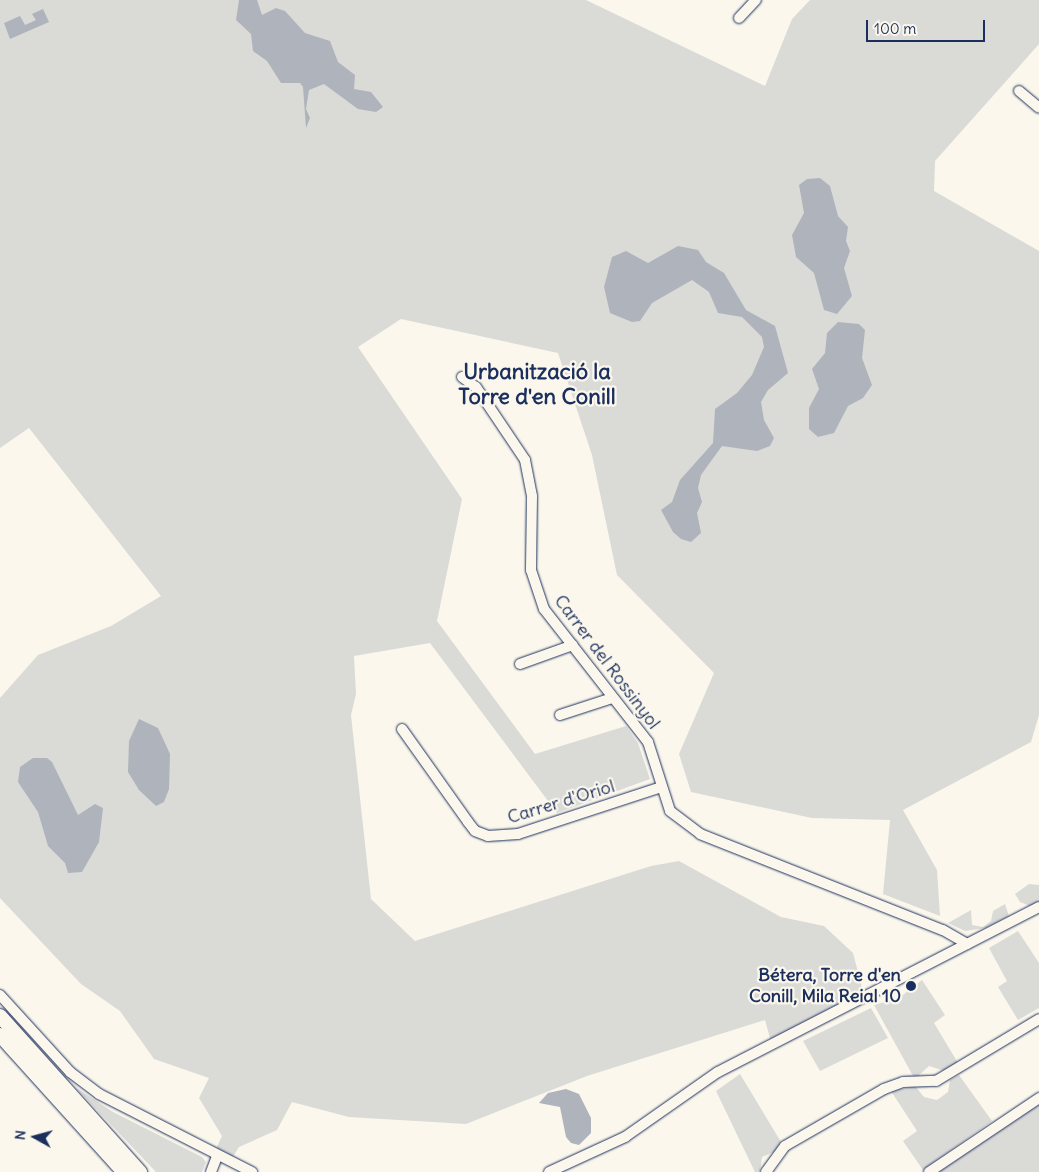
<!DOCTYPE html>
<html>
<head>
<meta charset="utf-8">
<style>
	body { margin:0 }
	#map { position:relative; width:1039px; height:1172px; overflow:hidden; background:#fbf7ec; font-family:Delius,sans-serif }
	div>[style] { position:absolute }
	.green>* { inset:0; background:#dadad7 }
	.water>* { inset:0; background:#afb3bb }
	.roads { filter:drop-shadow(0 0 1px #1b2f5e) drop-shadow(0 0 1px #1b2f5e) }
	.minor>* { height:10px; margin:-5px; padding:0 5px; transform-origin:5px; border-radius:5px; background:#fbf7ec }
	.secondary>* { height:14px; margin:-7px; padding:0 7px; transform-origin:7px; border-radius:7px; background:#fbf7ec }
	.dots>* { width:14px; height:14px; translate:-50% -50%; box-sizing:border-box; border:2px solid #fbf7ec; border-radius:50% }
	span { translate:-50% -50%; white-space:nowrap; text-align:center; line-height:1.15; -webkit-text-stroke:4.5px #fbf7ec; paint-order:stroke }
	.street-label { font-size:18px; color:#1b2f5e }
	.poi-label { font-size:18px; color:#1b2f5e; font-weight:700 }
	.right { translate:-100% -50%; text-align:right }
	.district-label { font-size:22px; color:#1b2f5e; font-weight:700 }
	.north { position:absolute; left:10px; top:1112px; width:50px; height:50px; -webkit-text-stroke:4px #fbf7ec; paint-order:stroke; rotate:277deg; font-size:14px; font-weight:700; line-height:20px; text-align:center; color:#1b2f5e }
	.north::after { content:''; display:block; margin:auto; width:18px; height:22px; background:#1b2f5e; clip-path:polygon(50% 0,100% 100%,50% 72%,0 100%) }
	.scale { position:absolute; left:866px; top:20px; width:119px; height:22px; box-sizing:border-box; border:2px solid #1b2f5e; border-top:0; padding-left:6px; font-size:15px; line-height:18px; white-space:nowrap; color:#1b2f5e; -webkit-text-stroke:4px #fbf7ec; paint-order:stroke }
</style>
</head>
<body>
<div id="map">
	<div class="green">
		<div style="clip-path:polygon(0 0,586px 0,765px 86px,792px 19px,810px 0,1039px 0,1039px 44px,935px 161px,934px 191px,1039px 251px,1039px 715px,1031px 742px,903px 810px,937px 870px,940px 916px,883px 894px,890px 820px,812px 818px,691px 792px,679px 754px,714px 673px,617px 575px,592px 455px,558px 353px,401px 319px,358px 347px,462px 499px,437px 621px,535px 754px,626px 726px,638px 743px,650px 779px,557px 813px,430px 643px,354px 656px,356px 694px,351px 715px,371px 899px,415px 941px,651px 866px,679px 861px,781px 917px,824px 926px,853px 953px,864px 995px,771px 1042px,765px 1020px,587px 1076px,466px 1124px,349px 1117px,292px 1102px,277px 1130px,239px 1147px,232px 1158px,216px 1149px,222px 1136px,199px 1098px,209px 1078px,154px 1059px,120px 1011px,81px 984px,0 898px,0 698px,38px 655px,111px 626px,161px 596px,29px 428px,0 448px)"></div>
		<div style="clip-path:polygon(1029px 884px,1039px 885px,1039px 903px,1030px 906px,1020px 902px,1015px 894px)"></div>
		<div style="clip-path:polygon(1005px 904px,1009px 916px,986px 928px,965px 931px,948px 923px,971px 910px,972px 925px,983px 927px,991px 921px,993px 911px)"></div>
		<div style="clip-path:polygon(1018px 931px,1039px 963px,1039px 1008px,1018px 1020px,998px 987px,1007px 981px,989px 948px)"></div>
		<div style="clip-path:polygon(922px 980px,945px 1015px,934px 1023px,958px 1063px,945px 1071px,929px 1066px,917px 1077px,913px 1076px,874px 1005px,899px 998px)"></div>
		<div style="clip-path:polygon(871px 1008px,888px 1038px,820px 1071px,803px 1041px)"></div>
		<div style="clip-path:polygon(740px 1074px,781px 1142px,776px 1151px,762px 1157px,760px 1172px,755px 1172px,716px 1091px)"></div>
		<div style="clip-path:polygon(959px 1075px,992px 1121px,923px 1170px,903px 1141px,917px 1131px,891px 1091px,915px 1086px,924px 1097px,937px 1100px,948px 1092px,950px 1080px)"></div>
		<div style="clip-path:polygon(75px 1087px,113px 1112px,202px 1157px,206px 1162px,202px 1172px,156px 1172px)"></div>
		<div style="clip-path:polygon(1039px 1101px,1039px 1172px,933px 1172px)"></div>
	</div>
	<div class="water">
		<div style="clip-path:polygon(239px 0,257px 0,262px 15px,276px 8px,285px 11px,305px 33px,330px 41px,338px 62px,355px 75px,354px 89px,371px 92px,383px 107px,376px 112px,358px 109px,324px 84px,309px 90px,306px 109px,310px 118px,306px 128px,303px 87px,300px 83px,281px 83px,267px 61px,253px 51px,251px 34px,236px 20px)"></div>
		<div style="clip-path:polygon(43px 9px,49px 22px,10px 39px,4px 23px,20px 16px,25px 25px,36px 20px,32px 14px)"></div>
		<div style="clip-path:polygon(820px 178px,830px 186px,838px 216px,848px 227px,846px 241px,850px 251px,844px 268px,852px 296px,837px 314px,824px 310px,814px 273px,796px 257px,792px 235px,804px 213px,799px 185px,807px 179px)"></div>
		<div style="clip-path:polygon(678px 246px,698px 250px,706px 262px,724px 273px,746px 310px,775px 326px,788px 373px,768px 390px,761px 402px,764px 420px,774px 438px,770px 446px,757px 451px,722px 446px,701px 475px,698px 488px,702px 502px,697px 513px,701px 533px,691px 542px,681px 539px,673px 532px,661px 510px,672px 502px,680px 480px,713px 443px,715px 409px,737px 393px,752px 375px,764px 347px,762px 337px,742px 317px,718px 313px,709px 292px,692px 280px,652px 303px,640px 321px,632px 322px,610px 313px,604px 287px,612px 257px,626px 251px,648px 263px)"></div>
		<div style="clip-path:polygon(838px 322px,859px 324px,865px 330px,862px 358px,872px 385px,863px 398px,848px 406px,834px 433px,818px 437px,809px 429px,809px 408px,819px 389px,812px 369px,825px 353px,827px 333px)"></div>
		<div style="clip-path:polygon(139px 719px,158px 728px,170px 754px,169px 789px,164px 802px,156px 806px,139px 790px,128px 772px,129px 741px)"></div>
		<div style="clip-path:polygon(33px 758px,47px 758px,52px 762px,78px 815px,95px 804px,103px 808px,99px 842px,82px 872px,68px 873px,65px 863px,48px 846px,38px 812px,18px 782px,20px 767px)"></div>
		<div style="clip-path:polygon(566px 1089px,579px 1094px,591px 1118px,591px 1133px,579px 1145px,571px 1143px,566px 1137px,560px 1107px,539px 1103px,548px 1093px)"></div>
	</div>
	<div class="roads">
		<div class="minor">
			<div style="left:739px;top:18px;width:25px;rotate:-47deg"></div>
			<div style="left:1019px;top:91px;width:26px;rotate:40deg"></div>
			<div style="left:462px;top:377px;width:17px;rotate:36deg"></div>
			<div style="left:476px;top:387px;width:88px;rotate:56.1deg"></div>
			<div style="left:525px;top:460px;width:37px;rotate:79deg"></div>
			<div style="left:532px;top:496px;width:74px;rotate:90.8deg"></div>
			<div style="left:531px;top:570px;width:41px;rotate:71.6deg"></div>
			<div style="left:544px;top:609px;width:169px;rotate:52deg"></div>
			<div style="left:648px;top:742px;width:72px;rotate:72.3deg"></div>
			<div style="left:670px;top:811px;width:38px;rotate:37deg"></div>
			<div style="left:700px;top:834px;width:261px;rotate:21.6deg"></div>
			<div style="left:943px;top:930px;width:28px;rotate:30deg"></div>
			<div style="left:520px;top:664px;width:56px;rotate:-19.7deg"></div>
			<div style="left:560px;top:715px;width:55px;rotate:-18.1deg"></div>
			<div style="left:402px;top:729px;width:114px;rotate:54.6deg"></div>
			<div style="left:468px;top:822px;width:11px;rotate:52deg"></div>
			<div style="left:475px;top:831px;width:14px;rotate:21deg"></div>
			<div style="left:488px;top:836px;width:30px;rotate:-4deg"></div>
			<div style="left:518px;top:834px;width:151px;rotate:-18.1deg"></div>
			<div style="left:0;top:995px;width:104px;rotate:47.7deg"></div>
			<div style="left:70px;top:1072px;width:36px;rotate:37deg"></div>
			<div style="left:99px;top:1094px;width:172px;rotate:27deg"></div>
			<div style="left:211px;top:1172px;width:17px;rotate:-69deg"></div>
			<div style="left:549px;top:1172px;width:84px;rotate:-24.7deg"></div>
			<div style="left:625px;top:1137px;width:113px;rotate:-35deg"></div>
			<div style="left:718px;top:1072px;width:361px;rotate:-27.2deg"></div>
			<div style="left:766px;top:1172px;width:32px;rotate:-54deg"></div>
			<div style="left:785px;top:1146px;width:114px;rotate:-29.9deg"></div>
			<div style="left:884px;top:1089px;width:20px;rotate:-20deg"></div>
			<div style="left:903px;top:1082px;width:33px;rotate:-2deg"></div>
			<div style="left:936px;top:1081px;width:120px;rotate:-31deg"></div>
			<div style="left:929px;top:1172px;width:133px;rotate:-33.9deg"></div>
		</div>
		<div class="secondary">
			<div style="left:0;top:1016px;width:210px;rotate:48.1deg"></div>
			<div style="left:0;top:1035px;width:185px;rotate:47.9deg"></div>
		</div>
	</div>
	<div class="dots">
		<div style="left:911px;top:986px;background:#1b2f5e"></div>
	</div>
	<div class="street-label">
		<span style="left:607px;top:662px;rotate:53deg">Carrer del Rossinyol</span>
		<span style="left:561px;top:802px;rotate:-17deg">Carrer d'Oriol</span>
	</div>
	<div class="poi-label">
		<span class="right" style="left:901px;top:986px">Bétera, Torre d'en<br>Conill, Mila Reial 10</span>
	</div>
	<div class="district-label">
		<span style="left:537px;top:384px">Urbanització la<br>Torre d'en Conill</span>
	</div>
	<div class="north">N</div>
	<div class="scale">100 m</div>
</div>
</body>
</html>
